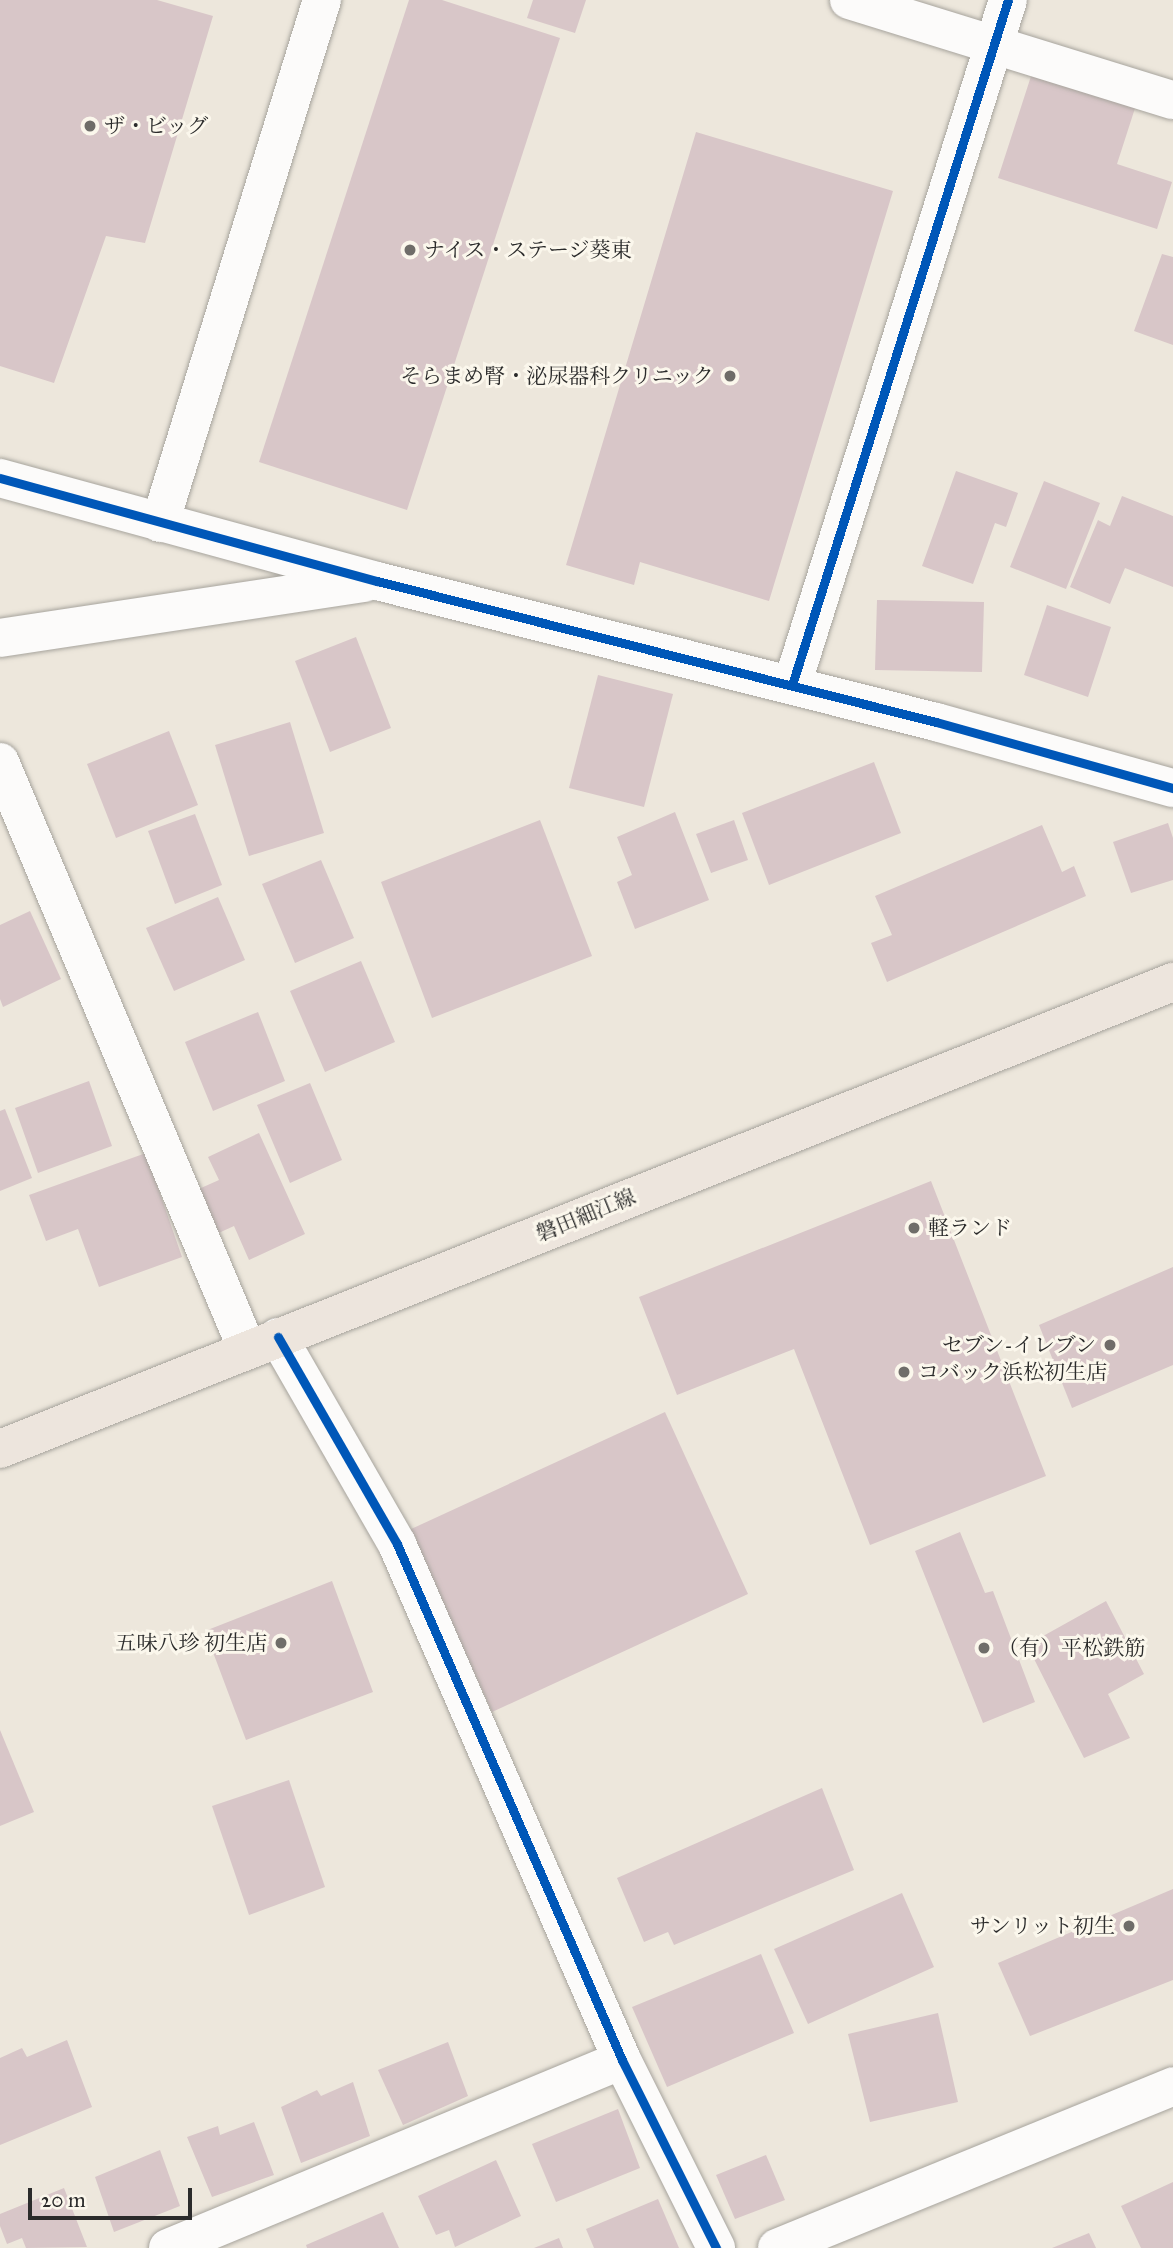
<!DOCTYPE html>
<html>
<head>
<meta charset="utf-8">
<style>
	body { margin:0 }
	#map { position:relative; width:1173px; height:2248px; overflow:hidden; background:#ede7dc; font-family:"IM FELL Great Primer","Noto Serif JP",serif }
	div>[style] { position:absolute }
	.building>* { inset:0; background:#d8c6c8 }
	.roads { filter:drop-shadow(0 0 2px #a7a49d) drop-shadow(0 0 2px #a7a49d) }
	.minor>* { height:38px; margin:-19px; padding:0 19px; transform-origin:19px; border-radius:19px; background:#fcfbfa }
	.major>* { height:38px; margin:-19px; padding:0 19px; transform-origin:19px; border-radius:19px; background:#ede5dd }
	.cycleway>* { height:9px; margin:-4.5px; padding:0 4.5px; transform-origin:4.5px; border-radius:4.5px; background:#0057b8 }
	.dots>* { width:19px; height:19px; translate:-50% -50%; box-sizing:border-box; border:4px solid #fbf7ec; border-radius:50% }
	span { translate:-50% -50%; white-space:nowrap; text-align:center; line-height:1.15; -webkit-text-stroke:6px #fbf7ec; paint-order:stroke }
	.poi-label { font-size:21px; color:#2b2b2b }
	.left { translate:0 -50%; text-align:left }
	.right { translate:-100% -50%; text-align:right }
	.street-label { font-size:21px; color:#2b2b2b }
	.scale { position:absolute; left:28px; top:2188px; width:164px; height:32px; box-sizing:border-box; border:4px solid #2b2b2b; border-top:0; padding-left:9px; font-size:21px; line-height:24px; white-space:nowrap; color:#2b2b2b; -webkit-text-stroke:5px #fbf7ec; paint-order:stroke }
</style>
</head>
<body>
<div id="map">
	<div class="building">
		<div style="clip-path:polygon(0 0,157px 0,213px 16px,145px 243px,106px 236px,54px 383px,0 366px)"></div>
		<div style="clip-path:polygon(409px 0,442px 0,560px 38px,407px 510px,259px 462px)"></div>
		<div style="clip-path:polygon(533px 0,586px 0,575px 33px,527px 18px)"></div>
		<div style="clip-path:polygon(1033px 70px,1137px 102px,1117px 164px,1172px 182px,1157px 229px,998px 178px)"></div>
		<div style="clip-path:polygon(696px 132px,893px 191px,769px 601px,640px 562px,634px 585px,566px 565px)"></div>
		<div style="clip-path:polygon(1162px 254px,1173px 257px,1173px 345px,1134px 331px)"></div>
		<div style="clip-path:polygon(956px 471px,1018px 493px,1006px 527px,995px 523px,973px 584px,922px 566px)"></div>
		<div style="clip-path:polygon(1044px 481px,1100px 503px,1066px 589px,1010px 567px)"></div>
		<div style="clip-path:polygon(1122px 496px,1173px 516px,1173px 587px,1125px 568px,1110px 604px,1070px 587px,1098px 520px,1110px 526px)"></div>
		<div style="clip-path:polygon(877px 600px,984px 602px,982px 672px,875px 670px)"></div>
		<div style="clip-path:polygon(1047px 605px,1111px 627px,1088px 697px,1024px 675px)"></div>
		<div style="clip-path:polygon(356px 637px,391px 728px,330px 752px,295px 661px)"></div>
		<div style="clip-path:polygon(598px 675px,673px 694px,644px 807px,569px 788px)"></div>
		<div style="clip-path:polygon(290px 722px,324px 833px,249px 856px,215px 745px)"></div>
		<div style="clip-path:polygon(169px 731px,198px 805px,116px 838px,87px 764px)"></div>
		<div style="clip-path:polygon(874px 762px,901px 833px,769px 885px,742px 813px)"></div>
		<div style="clip-path:polygon(675px 812px,709px 900px,635px 929px,617px 882px,632px 875px,617px 837px)"></div>
		<div style="clip-path:polygon(195px 814px,222px 885px,175px 904px,148px 831px)"></div>
		<div style="clip-path:polygon(540px 820px,592px 956px,432px 1018px,381px 882px)"></div>
		<div style="clip-path:polygon(734px 820px,748px 860px,711px 873px,696px 834px)"></div>
		<div style="clip-path:polygon(1168px 823px,1173px 838px,1173px 880px,1131px 893px,1113px 842px)"></div>
		<div style="clip-path:polygon(1042px 825px,1062px 872px,1074px 866px,1086px 896px,887px 982px,871px 943px,892px 935px,875px 896px)"></div>
		<div style="clip-path:polygon(321px 860px,354px 938px,295px 963px,262px 884px)"></div>
		<div style="clip-path:polygon(218px 897px,245px 960px,174px 991px,146px 928px)"></div>
		<div style="clip-path:polygon(30px 911px,61px 979px,3px 1007px,0 999px,0 925px)"></div>
		<div style="clip-path:polygon(361px 961px,395px 1042px,325px 1072px,290px 991px)"></div>
		<div style="clip-path:polygon(258px 1012px,285px 1081px,213px 1111px,185px 1042px)"></div>
		<div style="clip-path:polygon(89px 1081px,112px 1146px,38px 1173px,15px 1108px)"></div>
		<div style="clip-path:polygon(310px 1083px,342px 1160px,290px 1183px,257px 1105px)"></div>
		<div style="clip-path:polygon(5px 1109px,32px 1178px,0 1191px,0 1111px)"></div>
		<div style="clip-path:polygon(259px 1133px,305px 1234px,249px 1260px,234px 1226px,212px 1236px,192px 1192px,219px 1180px,208px 1157px)"></div>
		<div style="clip-path:polygon(146px 1153px,182px 1257px,99px 1287px,78px 1229px,46px 1241px,29px 1195px)"></div>
		<div style="clip-path:polygon(931px 1181px,1046px 1476px,870px 1545px,794px 1349px,677px 1395px,639px 1297px)"></div>
		<div style="clip-path:polygon(1173px 1267px,1173px 1365px,1072px 1408px,1039px 1325px)"></div>
		<div style="clip-path:polygon(665px 1412px,748px 1594px,492px 1712px,409px 1530px)"></div>
		<div style="clip-path:polygon(960px 1532px,985px 1593px,993px 1591px,1035px 1702px,983px 1723px,915px 1551px)"></div>
		<div style="clip-path:polygon(332px 1581px,373px 1692px,246px 1740px,205px 1631px)"></div>
		<div style="clip-path:polygon(1106px 1601px,1144px 1674px,1108px 1694px,1130px 1738px,1084px 1758px,1027px 1645px)"></div>
		<div style="clip-path:polygon(0 1730px,34px 1812px,0 1826px)"></div>
		<div style="clip-path:polygon(289px 1780px,325px 1887px,249px 1915px,212px 1806px)"></div>
		<div style="clip-path:polygon(822px 1788px,854px 1870px,674px 1945px,668px 1932px,644px 1942px,617px 1878px)"></div>
		<div style="clip-path:polygon(1173px 1889px,1173px 1980px,1030px 2036px,998px 1963px)"></div>
		<div style="clip-path:polygon(902px 1893px,934px 1967px,808px 2024px,774px 1949px)"></div>
		<div style="clip-path:polygon(761px 1954px,794px 2033px,667px 2087px,632px 2007px)"></div>
		<div style="clip-path:polygon(938px 2013px,958px 2102px,870px 2122px,848px 2034px)"></div>
		<div style="clip-path:polygon(67px 2040px,92px 2107px,0 2145px,0 2058px,22px 2048px,27px 2057px)"></div>
		<div style="clip-path:polygon(448px 2042px,468px 2096px,403px 2125px,378px 2070px)"></div>
		<div style="clip-path:polygon(353px 2082px,370px 2136px,301px 2163px,281px 2107px,317px 2090px,321px 2096px)"></div>
		<div style="clip-path:polygon(618px 2109px,640px 2168px,556px 2202px,532px 2144px)"></div>
		<div style="clip-path:polygon(254px 2122px,274px 2175px,212px 2197px,187px 2137px,218px 2126px,220px 2135px)"></div>
		<div style="clip-path:polygon(160px 2150px,180px 2206px,114px 2232px,95px 2177px)"></div>
		<div style="clip-path:polygon(766px 2155px,785px 2200px,735px 2219px,716px 2175px)"></div>
		<div style="clip-path:polygon(496px 2160px,521px 2216px,455px 2247px,449px 2230px,436px 2235px,418px 2196px)"></div>
		<div style="clip-path:polygon(1173px 2182px,1173px 2248px,1141px 2248px,1121px 2206px)"></div>
		<div style="clip-path:polygon(64px 2188px,87px 2247px,26px 2248px,22px 2238px,7px 2244px,0 2226px,0 2214px)"></div>
		<div style="clip-path:polygon(658px 2199px,679px 2248px,594px 2248px,586px 2229px)"></div>
		<div style="clip-path:polygon(383px 2212px,399px 2248px,307px 2248px,306px 2245px)"></div>
		<div style="clip-path:polygon(1089px 2233px,1096px 2248px,1052px 2248px)"></div>
		<div style="clip-path:polygon(559px 2238px,563px 2248px,534px 2248px)"></div>
	</div>
	<div class="roads">
		<div class="minor">
			<div style="left:849px;top:0;width:339px;rotate:17.2deg"></div>
			<div style="left:0;top:478px;width:391px;rotate:15.3deg"></div>
			<div style="left:377px;top:581px;width:577px;rotate:14.16deg"></div>
			<div style="left:936px;top:722px;width:246px;rotate:15.6deg"></div>
			<div style="left:160px;top:523px;width:548px;rotate:-72.79deg"></div>
			<div style="left:0;top:638px;width:369px;rotate:-8.6deg"></div>
			<div style="left:792px;top:685px;width:718px;rotate:-72.5deg"></div>
			<div style="left:0;top:762px;width:637px;rotate:67.18deg"></div>
			<div style="left:278px;top:1337px;width:239px;rotate:60.1deg"></div>
			<div style="left:397px;top:1544px;width:563px;rotate:66.44deg"></div>
			<div style="left:622px;top:2060px;width:210px;rotate:63.4deg"></div>
			<div style="left:168px;top:2248px;width:491px;rotate:-22.5deg"></div>
			<div style="left:777px;top:2248px;width:428px;rotate:-22.2deg"></div>
		</div>
		<div class="major">
			<div style="left:0;top:1449px;width:1263px;rotate:-21.71deg"></div>
		</div>
	</div>
	<div class="cycleway">
		<div style="left:0;top:478px;width:391px;rotate:15.3deg"></div>
		<div style="left:377px;top:581px;width:577px;rotate:14.16deg"></div>
		<div style="left:936px;top:722px;width:246px;rotate:15.6deg"></div>
		<div style="left:792px;top:685px;width:718px;rotate:-72.5deg"></div>
		<div style="left:278px;top:1337px;width:239px;rotate:60.1deg"></div>
		<div style="left:397px;top:1544px;width:563px;rotate:66.44deg"></div>
		<div style="left:622px;top:2060px;width:210px;rotate:63.4deg"></div>
	</div>
	<div class="dots">
		<div style="left:90px;top:126px;background:#6f6d69"></div>
		<div style="left:410px;top:250px;background:#6f6d69"></div>
		<div style="left:730px;top:376px;background:#6f6d69"></div>
		<div style="left:914px;top:1228px;background:#6f6d69"></div>
		<div style="left:1110px;top:1345px;background:#6f6d69"></div>
		<div style="left:904px;top:1372px;background:#6f6d69"></div>
		<div style="left:281px;top:1643px;background:#6f6d69"></div>
		<div style="left:984px;top:1648px;background:#6f6d69"></div>
		<div style="left:1129px;top:1926px;background:#6f6d69"></div>
	</div>
	<div class="poi-label">
		<span class="left" style="left:104px;top:126px">ザ・ビッグ</span>
		<span class="left" style="left:424px;top:250px">ナイス・ステージ葵東</span>
		<span class="right" style="left:714px;top:376px">そらまめ腎・泌尿器科クリニック</span>
		<span class="left" style="left:928px;top:1228px">軽ランド</span>
		<span class="right" style="left:1096px;top:1345px">セブン-イレブン</span>
		<span class="left" style="left:918px;top:1372px">コバック浜松初生店</span>
		<span class="right" style="left:267px;top:1643px">五味八珍 初生店</span>
		<span class="left" style="left:998px;top:1648px">（有）平松鉄筋</span>
		<span class="right" style="left:1115px;top:1926px">サンリット初生</span>
	</div>
	<div class="street-label">
		<span style="left:586px;top:1215px;rotate:-22deg">磐田細江線</span>
	</div>
	<div class="scale">20 m</div>
</div>
</body>
</html>
